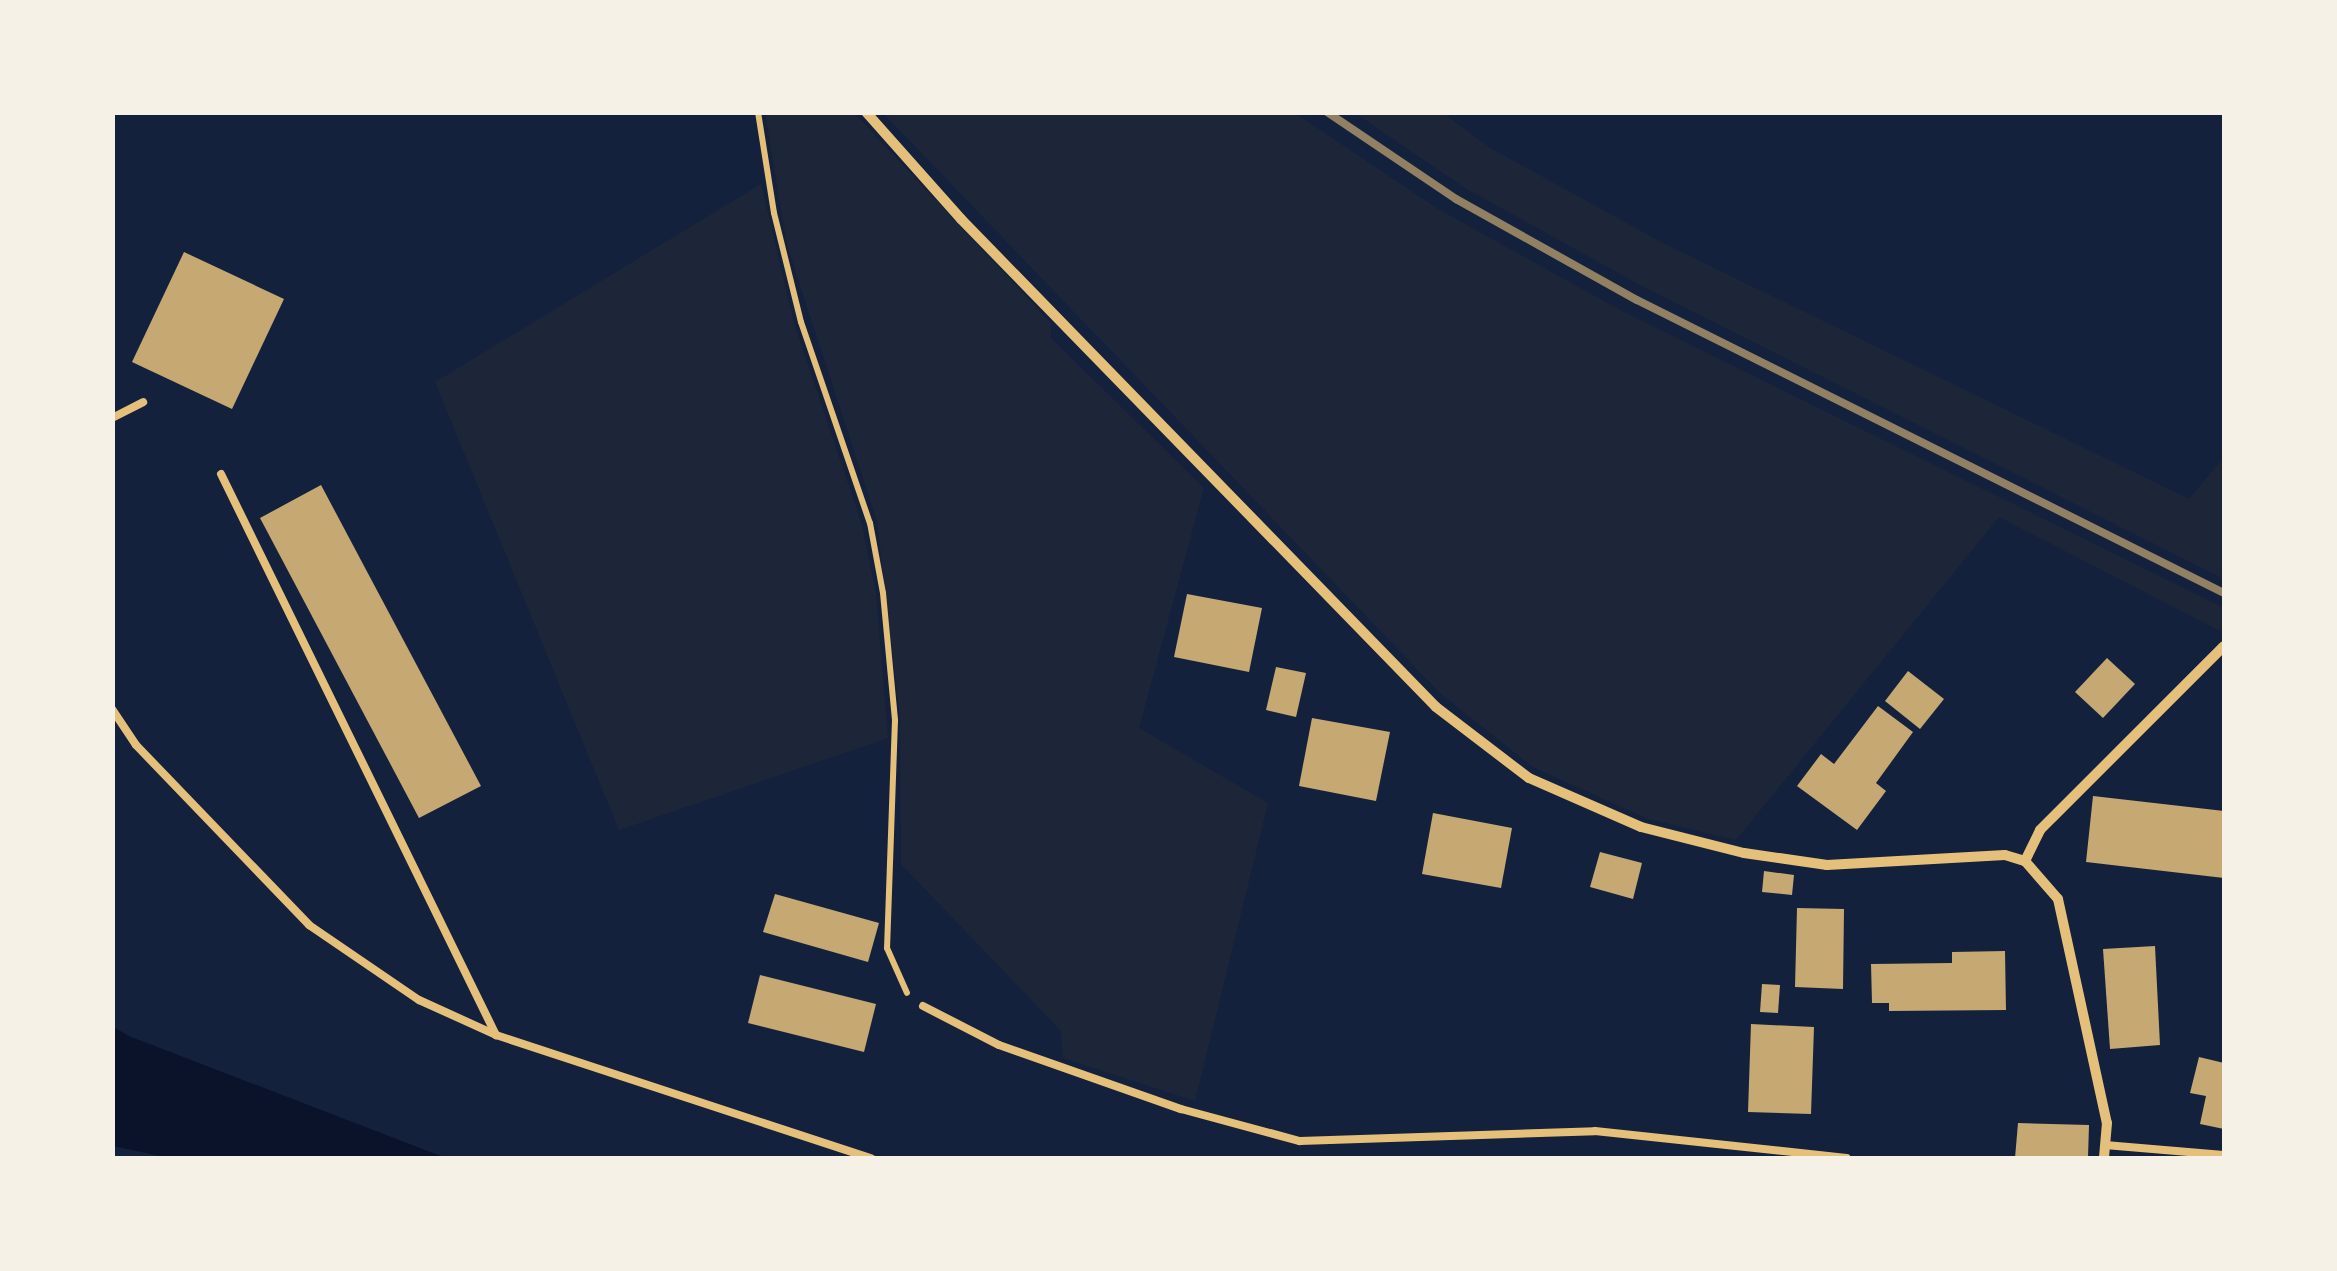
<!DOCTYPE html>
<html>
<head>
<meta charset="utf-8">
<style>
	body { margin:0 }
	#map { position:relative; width:2337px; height:1271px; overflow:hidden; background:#14213d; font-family:Barlow,sans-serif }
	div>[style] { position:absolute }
	.green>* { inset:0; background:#1d2539 }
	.water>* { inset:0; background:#0b132b }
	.building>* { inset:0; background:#c6a872 }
	.path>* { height:6px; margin:-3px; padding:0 3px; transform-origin:3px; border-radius:3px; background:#e5c07b }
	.service>* { height:8px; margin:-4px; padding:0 4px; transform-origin:4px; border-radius:4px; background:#e5c07b }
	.minor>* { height:10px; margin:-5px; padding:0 5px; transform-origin:5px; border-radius:5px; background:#e5c07b }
	.rail>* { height:8px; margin:-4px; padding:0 4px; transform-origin:4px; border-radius:4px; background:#918062 }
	span { translate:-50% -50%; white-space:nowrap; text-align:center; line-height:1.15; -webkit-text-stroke:10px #f6f1e7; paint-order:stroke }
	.frame { position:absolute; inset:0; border:115px solid #f6f1e7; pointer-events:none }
</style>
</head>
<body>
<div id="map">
	<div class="green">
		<div style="clip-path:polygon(765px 113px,854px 113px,1051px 323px,1051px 338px,1204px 488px,1139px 728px,1268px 803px,1195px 1101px,1063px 1058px,1061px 1031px,901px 864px,900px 716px,877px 521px,787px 245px)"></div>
		<div style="clip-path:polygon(883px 113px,1295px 113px,1438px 209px,1622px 311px,2224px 608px,2224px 626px,2220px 631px,1999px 517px,1736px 840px,1648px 819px,1533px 767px,1441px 694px)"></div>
		<div style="clip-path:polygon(1355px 113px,1443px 113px,1492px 149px,1661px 242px,2189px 499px,2224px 457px,2224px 579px,1642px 286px,1465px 188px)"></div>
		<div style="clip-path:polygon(761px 184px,794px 323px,862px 525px,876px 594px,888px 738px,619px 830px,435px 382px)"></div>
	</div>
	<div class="water">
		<div style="clip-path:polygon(113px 1027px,129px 1036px,446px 1158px,169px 1158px,113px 1146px)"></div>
	</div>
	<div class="building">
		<div style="clip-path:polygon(184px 252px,284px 299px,232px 409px,132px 362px)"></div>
		<div style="clip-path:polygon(321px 485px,481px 786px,419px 818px,260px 518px)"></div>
		<div style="clip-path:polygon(1187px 594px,1262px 608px,1249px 672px,1174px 657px)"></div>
		<div style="clip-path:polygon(2107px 658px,2135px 684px,2103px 718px,2075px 692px)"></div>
		<div style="clip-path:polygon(1276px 667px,1306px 673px,1296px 717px,1266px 710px)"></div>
		<div style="clip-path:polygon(1908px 671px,1944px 699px,1920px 729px,1885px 701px)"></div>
		<div style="clip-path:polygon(1878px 706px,1913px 732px,1876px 783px,1886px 791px,1857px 830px,1797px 786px,1821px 754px,1834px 764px)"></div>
		<div style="clip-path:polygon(1312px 718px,1390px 732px,1376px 801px,1299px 786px)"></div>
		<div style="clip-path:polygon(2093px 796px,2224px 811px,2224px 878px,2086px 862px)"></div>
		<div style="clip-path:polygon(1433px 813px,1512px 828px,1501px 888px,1422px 874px)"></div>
		<div style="clip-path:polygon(1600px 852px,1642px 863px,1633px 899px,1590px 887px)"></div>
		<div style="clip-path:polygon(1764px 871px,1794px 875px,1792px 895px,1762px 892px)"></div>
		<div style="clip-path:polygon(775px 894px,879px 923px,868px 962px,763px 932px)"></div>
		<div style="clip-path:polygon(1797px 908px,1844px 909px,1843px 989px,1795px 987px)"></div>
		<div style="clip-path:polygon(2155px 946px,2160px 1045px,2110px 1049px,2103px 949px)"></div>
		<div style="clip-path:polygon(2005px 951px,2006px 1010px,1889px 1011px,1889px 1003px,1872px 1003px,1871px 964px,1952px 963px,1952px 952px)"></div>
		<div style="clip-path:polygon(760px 975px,876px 1004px,864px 1052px,748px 1023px)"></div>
		<div style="clip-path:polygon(1762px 984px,1780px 985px,1778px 1013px,1760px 1012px)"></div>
		<div style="clip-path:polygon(1751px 1024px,1814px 1027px,1811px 1114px,1748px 1112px)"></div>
		<div style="clip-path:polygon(2199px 1057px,2224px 1063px,2224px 1129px,2200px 1124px,2206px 1096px,2190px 1093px)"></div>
		<div style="clip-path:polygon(2018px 1123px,2089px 1125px,2088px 1158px,2015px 1158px)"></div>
	</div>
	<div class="path">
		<div style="left:758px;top:112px;width:102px;rotate:81deg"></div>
		<div style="left:774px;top:213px;width:112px;rotate:76.1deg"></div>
		<div style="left:801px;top:322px;width:213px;rotate:71.1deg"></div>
		<div style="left:870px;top:523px;width:71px;rotate:79.5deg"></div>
		<div style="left:883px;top:593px;width:128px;rotate:84.6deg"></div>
		<div style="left:895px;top:720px;width:228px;rotate:92deg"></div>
		<div style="left:887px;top:948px;width:49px;rotate:66deg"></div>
	</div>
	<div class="service">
		<div style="left:112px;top:418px;width:35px;rotate:-27deg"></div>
		<div style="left:221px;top:474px;width:625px;rotate:63.89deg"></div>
		<div style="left:496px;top:1035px;width:395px;rotate:18.2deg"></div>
		<div style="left:112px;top:709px;width:43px;rotate:56.3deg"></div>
		<div style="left:136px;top:745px;width:250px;rotate:46.1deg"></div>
		<div style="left:309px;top:925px;width:133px;rotate:34.3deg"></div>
		<div style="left:419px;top:1000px;width:85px;rotate:24.4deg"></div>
		<div style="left:923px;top:1006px;width:85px;rotate:27.2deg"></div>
		<div style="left:999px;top:1045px;width:193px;rotate:19.4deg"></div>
		<div style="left:1181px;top:1109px;width:123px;rotate:15.1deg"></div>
		<div style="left:1300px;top:1141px;width:295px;rotate:-1.9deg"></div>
		<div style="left:1595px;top:1131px;width:253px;rotate:6.1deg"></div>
		<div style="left:2105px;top:1145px;width:119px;rotate:4.8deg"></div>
	</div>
	<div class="minor">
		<div style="left:866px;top:112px;width:143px;rotate:48.4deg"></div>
		<div style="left:961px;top:219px;width:681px;rotate:45.77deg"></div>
		<div style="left:1436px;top:707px;width:117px;rotate:37.4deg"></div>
		<div style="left:1529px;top:778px;width:122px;rotate:23.6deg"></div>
		<div style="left:1641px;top:827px;width:106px;rotate:14.2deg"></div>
		<div style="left:1744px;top:853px;width:84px;rotate:8.2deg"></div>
		<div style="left:1827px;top:865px;width:178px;rotate:-3.2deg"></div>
		<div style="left:2005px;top:855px;width:21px;rotate:17deg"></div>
		<div style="left:2025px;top:861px;width:50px;rotate:49deg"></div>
		<div style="left:2058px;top:899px;width:229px;rotate:77.7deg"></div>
		<div style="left:2107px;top:1123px;width:35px;rotate:95deg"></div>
		<div style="left:2025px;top:861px;width:34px;rotate:-64deg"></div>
		<div style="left:2040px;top:830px;width:260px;rotate:-45deg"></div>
	</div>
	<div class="rail">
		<div style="left:1327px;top:112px;width:156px;rotate:34deg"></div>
		<div style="left:1456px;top:199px;width:207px;rotate:29.2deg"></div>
		<div style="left:1637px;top:300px;width:656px;rotate:26.53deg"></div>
	</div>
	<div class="frame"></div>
</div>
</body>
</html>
